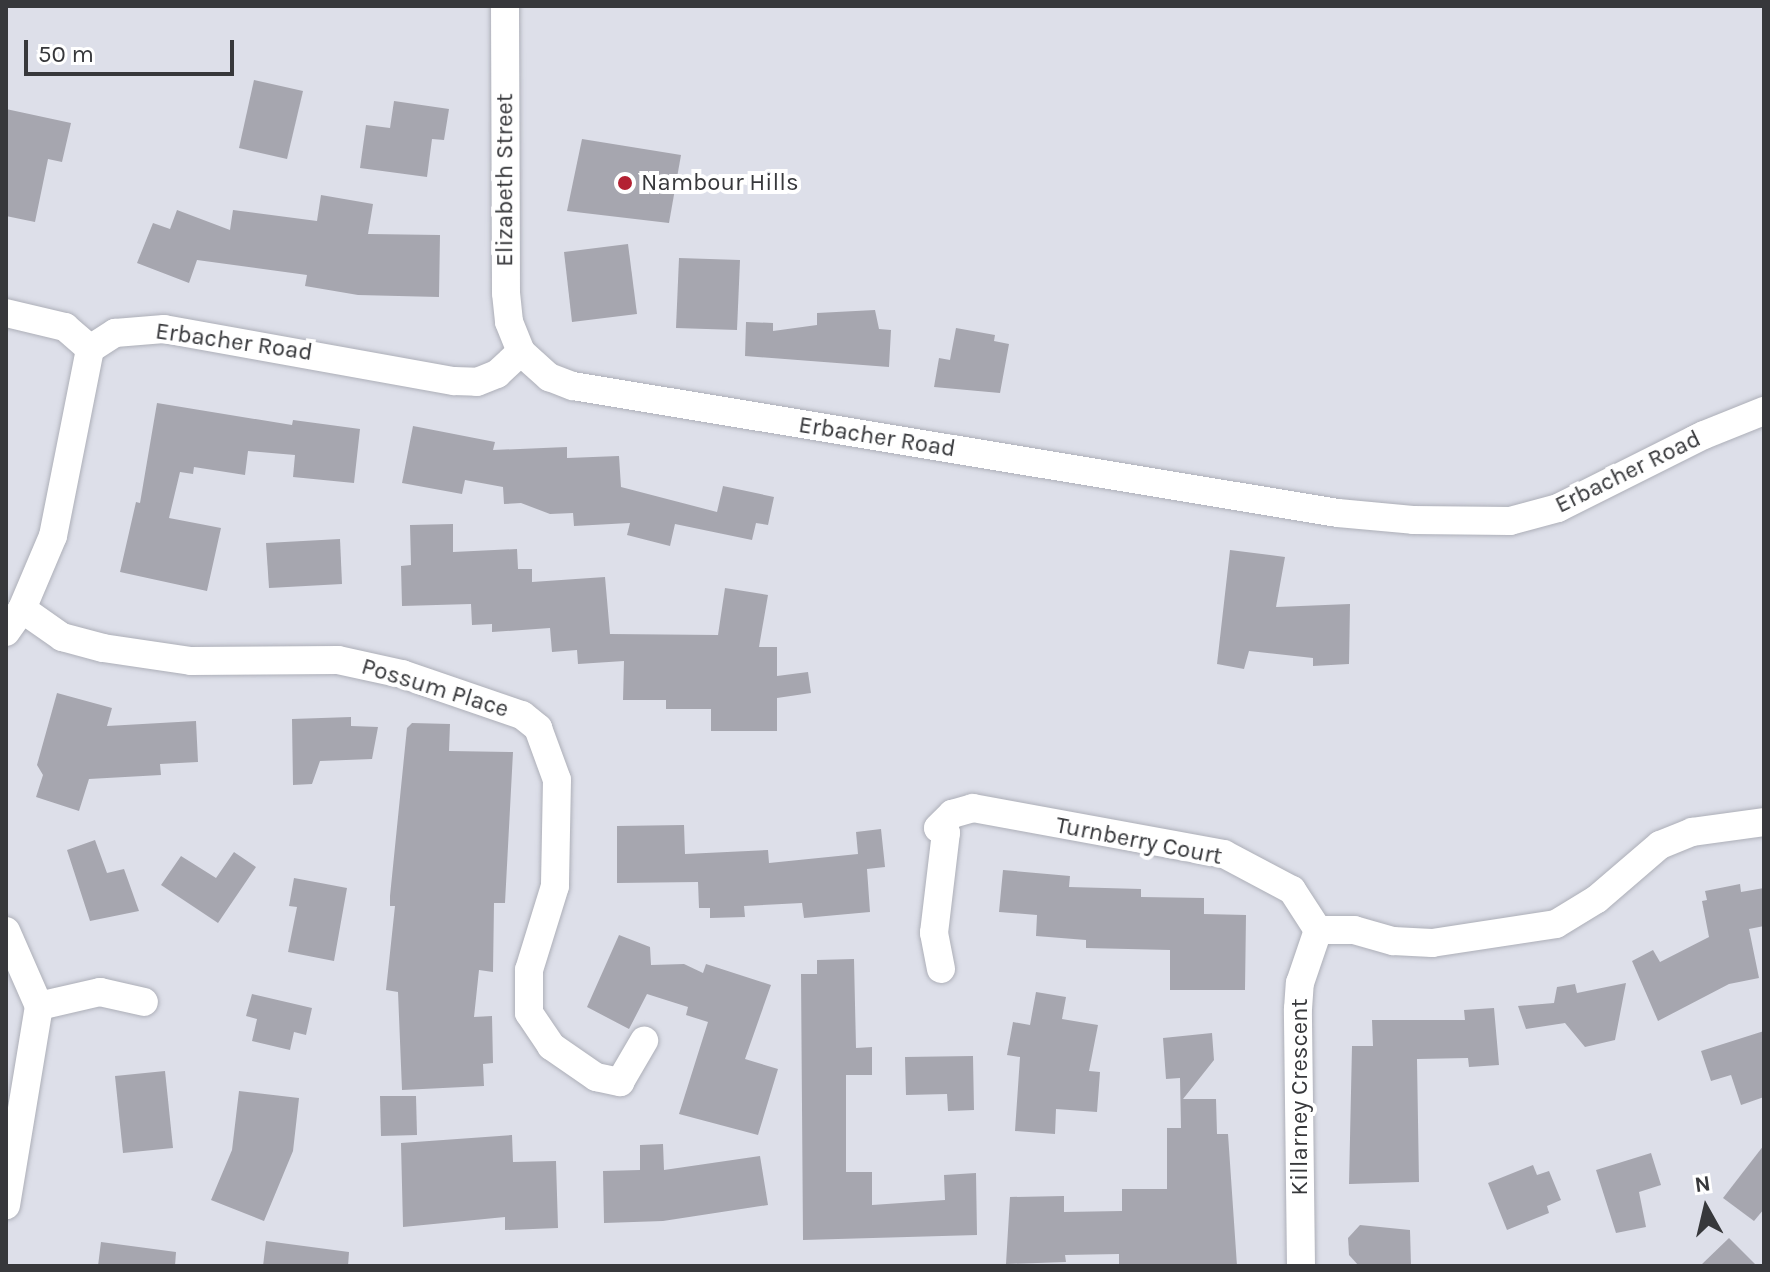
<!DOCTYPE html>
<html>
<head>
<meta charset="utf-8">
<style>
	body { margin:0 }
	#map { position:relative; width:1770px; height:1272px; overflow:hidden; background:#dddfe9; font-family:Karla,sans-serif }
	div>[style] { position:absolute }
	.building>* { inset:0; background:#a6a6af }
	.roads { filter:drop-shadow(0 0 2px #adafb8) drop-shadow(0 0 2px #adafb8) }
	.minor>* { height:28px; margin:-14px; padding:0 14px; transform-origin:14px; border-radius:14px; background:#fff }
	.dots>* { width:22px; height:22px; translate:-50% -50%; box-sizing:border-box; border:4px solid #fff; border-radius:50% }
	span { translate:-50% -50%; white-space:nowrap; text-align:center; line-height:1.15; -webkit-text-stroke:8px #fff; paint-order:stroke }
	.street-label { font-size:24px; color:#37383b }
	.poi-label { font-size:24px; color:#37383b }
	.left { translate:0 -50%; text-align:left }
	.frame { position:absolute; inset:0; border:8px solid #37383b; pointer-events:none }
	.north { position:absolute; left:1666px; top:1168px; width:80px; height:80px; -webkit-text-stroke:6px #fff; paint-order:stroke; rotate:352deg; font-size:22px; font-weight:700; line-height:32px; text-align:center; color:#37383b }
	.north::after { content:''; display:block; margin:auto; width:28px; height:36px; background:#37383b; clip-path:polygon(50% 0,100% 100%,50% 72%,0 100%) }
	.scale { position:absolute; left:24px; top:40px; width:210px; height:36px; box-sizing:border-box; border:4px solid #37383b; border-top:0; padding-left:10px; font-size:24px; line-height:28px; white-space:nowrap; color:#37383b; -webkit-text-stroke:6px #fff; paint-order:stroke }
</style>
</head>
<body>
<div id="map">
	<div class="building">
		<div style="clip-path:polygon(254px 80px,303px 91px,287px 159px,239px 148px)"></div>
		<div style="clip-path:polygon(394px 101px,449px 109px,444px 140px,432px 139px,427px 177px,360px 168px,366px 125px,390px 128px)"></div>
		<div style="clip-path:polygon(6px 109px,71px 123px,62px 162px,48px 159px,35px 222px,6px 216px)"></div>
		<div style="clip-path:polygon(582px 139px,681px 155px,669px 223px,567px 211px)"></div>
		<div style="clip-path:polygon(321px 195px,373px 204px,368px 234px,440px 235px,439px 297px,358px 295px,305px 286px,307px 275px,197px 260px,189px 283px,137px 263px,153px 223px,170px 229px,177px 210px,230px 230px,233px 210px,317px 221px)"></div>
		<div style="clip-path:polygon(628px 244px,637px 314px,572px 322px,564px 252px)"></div>
		<div style="clip-path:polygon(679px 258px,740px 260px,737px 330px,676px 328px)"></div>
		<div style="clip-path:polygon(875px 310px,879px 329px,891px 330px,889px 367px,745px 356px,746px 322px,773px 323px,773px 331px,817px 325px,817px 313px)"></div>
		<div style="clip-path:polygon(956px 328px,995px 335px,994px 341px,1009px 344px,1000px 393px,934px 387px,939px 358px,950px 360px)"></div>
		<div style="clip-path:polygon(157px 403px,292px 425px,293px 420px,360px 429px,354px 483px,293px 477px,295px 455px,248px 451px,245px 475px,194px 467px,193px 474px,180px 472px,169px 518px,221px 528px,207px 591px,120px 572px,136px 502px,140px 503px)"></div>
		<div style="clip-path:polygon(413px 426px,495px 442px,493px 450px,567px 447px,567px 458px,619px 456px,621px 487px,717px 512px,723px 486px,774px 497px,768px 525px,756px 523px,752px 540px,675px 524px,670px 546px,627px 535px,630px 523px,574px 526px,573px 513px,550px 514px,521px 503px,504px 504px,503px 487px,465px 480px,462px 494px,402px 483px)"></div>
		<div style="clip-path:polygon(453px 524px,453px 552px,517px 549px,518px 569px,532px 569px,532px 582px,605px 577px,610px 634px,718px 635px,725px 588px,768px 595px,759px 647px,777px 647px,777px 676px,808px 672px,811px 693px,777px 698px,777px 731px,711px 731px,711px 709px,666px 709px,666px 700px,623px 700px,624px 661px,578px 664px,577px 650px,552px 652px,550px 628px,492px 632px,492px 624px,472px 625px,471px 604px,402px 606px,401px 566px,411px 565px,410px 525px)"></div>
		<div style="clip-path:polygon(340px 539px,342px 584px,269px 588px,266px 543px)"></div>
		<div style="clip-path:polygon(1230px 550px,1285px 557px,1276px 607px,1350px 604px,1349px 664px,1313px 666px,1313px 658px,1249px 651px,1244px 669px,1217px 664px)"></div>
		<div style="clip-path:polygon(57px 693px,112px 708px,107px 726px,196px 721px,198px 762px,160px 764px,161px 775px,89px 779px,79px 811px,36px 797px,43px 775px,37px 765px)"></div>
		<div style="clip-path:polygon(351px 717px,351px 726px,378px 727px,372px 759px,320px 761px,312px 784px,293px 785px,292px 719px)"></div>
		<div style="clip-path:polygon(412px 723px,450px 724px,449px 751px,513px 752px,505px 903px,494px 903px,493px 972px,479px 970px,474px 1017px,492px 1016px,493px 1063px,483px 1064px,484px 1086px,402px 1090px,398px 992px,386px 990px,395px 906px,390px 906px,390px 896px,407px 728px)"></div>
		<div style="clip-path:polygon(684px 825px,685px 854px,768px 850px,769px 863px,858px 854px,856px 832px,881px 829px,885px 867px,867px 869px,870px 912px,804px 918px,802px 903px,744px 906px,745px 917px,710px 918px,710px 908px,699px 908px,698px 882px,617px 883px,617px 826px)"></div>
		<div style="clip-path:polygon(95px 840px,107px 873px,124px 869px,139px 911px,90px 921px,67px 850px)"></div>
		<div style="clip-path:polygon(234px 852px,256px 867px,218px 923px,161px 885px,181px 856px,216px 878px)"></div>
		<div style="clip-path:polygon(1003px 870px,1070px 876px,1069px 887px,1141px 889px,1141px 897px,1204px 898px,1204px 914px,1246px 915px,1245px 990px,1170px 990px,1170px 950px,1086px 948px,1086px 940px,1036px 936px,1037px 915px,999px 912px)"></div>
		<div style="clip-path:polygon(294px 878px,347px 888px,334px 961px,288px 952px,297px 907px,289px 906px)"></div>
		<div style="clip-path:polygon(1740px 884px,1741px 892px,1764px 888px,1764px 926px,1749px 929px,1759px 978px,1729px 984px,1658px 1021px,1632px 961px,1653px 950px,1660px 962px,1709px 937px,1702px 901px,1707px 900px,1705px 891px)"></div>
		<div style="clip-path:polygon(619px 935px,650px 947px,651px 965px,684px 964px,703px 973px,706px 964px,771px 985px,745px 1059px,778px 1069px,758px 1135px,679px 1114px,708px 1022px,686px 1015px,688px 1007px,647px 994px,629px 1029px,587px 1007px)"></div>
		<div style="clip-path:polygon(854px 959px,856px 1048px,872px 1047px,872px 1075px,846px 1075px,846px 1172px,872px 1172px,872px 1205px,945px 1200px,944px 1175px,976px 1173px,977px 1235px,803px 1240px,801px 974px,817px 974px,817px 960px)"></div>
		<div style="clip-path:polygon(1626px 983px,1615px 1040px,1585px 1047px,1565px 1023px,1526px 1029px,1518px 1006px,1554px 1003px,1557px 987px,1575px 984px,1577px 993px)"></div>
		<div style="clip-path:polygon(1036px 992px,1066px 997px,1062px 1019px,1098px 1025px,1089px 1071px,1100px 1072px,1097px 1112px,1056px 1109px,1055px 1134px,1015px 1131px,1020px 1057px,1007px 1055px,1013px 1022px,1030px 1025px)"></div>
		<div style="clip-path:polygon(252px 994px,312px 1008px,306px 1035px,294px 1032px,290px 1050px,252px 1041px,257px 1019px,246px 1016px)"></div>
		<div style="clip-path:polygon(1494px 1008px,1499px 1065px,1469px 1067px,1468px 1058px,1417px 1059px,1419px 1182px,1349px 1184px,1352px 1046px,1373px 1046px,1372px 1020px,1465px 1020px,1464px 1010px)"></div>
		<div style="clip-path:polygon(1764px 1031px,1764px 1097px,1741px 1105px,1731px 1075px,1711px 1081px,1701px 1051px)"></div>
		<div style="clip-path:polygon(1212px 1033px,1214px 1060px,1183px 1099px,1216px 1099px,1217px 1134px,1228px 1134px,1237px 1266px,1119px 1266px,1119px 1254px,1065px 1255px,1066px 1262px,1006px 1264px,1010px 1197px,1064px 1196px,1064px 1212px,1122px 1211px,1122px 1189px,1167px 1189px,1167px 1128px,1181px 1128px,1180px 1078px,1166px 1079px,1163px 1038px)"></div>
		<div style="clip-path:polygon(973px 1056px,974px 1110px,948px 1111px,947px 1094px,906px 1095px,905px 1057px)"></div>
		<div style="clip-path:polygon(165px 1071px,173px 1148px,123px 1153px,115px 1076px)"></div>
		<div style="clip-path:polygon(239px 1091px,299px 1098px,293px 1151px,264px 1221px,211px 1200px,232px 1150px)"></div>
		<div style="clip-path:polygon(380px 1096px,416px 1096px,417px 1135px,381px 1136px)"></div>
		<div style="clip-path:polygon(512px 1135px,513px 1162px,556px 1161px,558px 1228px,505px 1230px,505px 1217px,403px 1227px,401px 1143px)"></div>
		<div style="clip-path:polygon(663px 1144px,664px 1170px,760px 1156px,768px 1205px,663px 1221px,604px 1223px,603px 1171px,640px 1170px,640px 1145px)"></div>
		<div style="clip-path:polygon(1764px 1145px,1764px 1209px,1754px 1221px,1723px 1198px)"></div>
		<div style="clip-path:polygon(1651px 1153px,1661px 1185px,1639px 1192px,1646px 1227px,1616px 1233px,1596px 1170px)"></div>
		<div style="clip-path:polygon(1533px 1165px,1537px 1175px,1549px 1171px,1561px 1200px,1547px 1206px,1549px 1213px,1507px 1230px,1488px 1183px)"></div>
		<div style="clip-path:polygon(1360px 1225px,1410px 1230px,1411px 1266px,1359px 1266px,1349px 1255px,1348px 1238px)"></div>
		<div style="clip-path:polygon(1729px 1238px,1757px 1266px,1700px 1266px)"></div>
		<div style="clip-path:polygon(266px 1241px,349px 1252px,348px 1266px,263px 1266px)"></div>
		<div style="clip-path:polygon(101px 1242px,176px 1252px,175px 1266px,98px 1266px)"></div>
	</div>
	<div class="roads">
		<div class="minor">
			<div style="left:505px;top:6px;width:287px;rotate:89.8deg"></div>
			<div style="left:506px;top:293px;width:29px;rotate:84deg"></div>
			<div style="left:509px;top:322px;width:32px;rotate:68deg"></div>
			<div style="left:6px;top:313px;width:61px;rotate:13.3deg"></div>
			<div style="left:65px;top:327px;width:33px;rotate:41deg"></div>
			<div style="left:90px;top:349px;width:30px;rotate:-33deg"></div>
			<div style="left:115px;top:333px;width:49px;rotate:-4.7deg"></div>
			<div style="left:164px;top:329px;width:295px;rotate:10.2deg"></div>
			<div style="left:454px;top:381px;width:23px;rotate:2deg"></div>
			<div style="left:477px;top:382px;width:22px;rotate:-22deg"></div>
			<div style="left:497px;top:374px;width:33px;rotate:-43deg"></div>
			<div style="left:521px;top:352px;width:38px;rotate:42deg"></div>
			<div style="left:549px;top:377px;width:26px;rotate:21deg"></div>
			<div style="left:573px;top:386px;width:775px;rotate:9.43deg"></div>
			<div style="left:1338px;top:513px;width:75px;rotate:5.3deg"></div>
			<div style="left:1413px;top:520px;width:97px;rotate:0.6deg"></div>
			<div style="left:1510px;top:521px;width:50px;rotate:-15.2deg"></div>
			<div style="left:1558px;top:508px;width:163px;rotate:-26.6deg"></div>
			<div style="left:1704px;top:435px;width:65px;rotate:-21.8deg"></div>
			<div style="left:22px;top:609px;width:49px;rotate:35deg"></div>
			<div style="left:62px;top:637px;width:42px;rotate:15deg"></div>
			<div style="left:103px;top:648px;width:89px;rotate:8.4deg"></div>
			<div style="left:191px;top:661px;width:147px;rotate:-0.4deg"></div>
			<div style="left:338px;top:660px;width:66px;rotate:12.3deg"></div>
			<div style="left:402px;top:674px;width:127px;rotate:18.9deg"></div>
			<div style="left:522px;top:715px;width:21px;rotate:39deg"></div>
			<div style="left:538px;top:728px;width:55px;rotate:69.9deg"></div>
			<div style="left:557px;top:780px;width:106px;rotate:91.1deg"></div>
			<div style="left:555px;top:886px;width:88px;rotate:107.2deg"></div>
			<div style="left:529px;top:970px;width:43px;rotate:90deg"></div>
			<div style="left:529px;top:1013px;width:40px;rotate:56deg"></div>
			<div style="left:551px;top:1046px;width:55px;rotate:34.6deg"></div>
			<div style="left:596px;top:1077px;width:25px;rotate:12deg"></div>
			<div style="left:620px;top:1082px;width:48px;rotate:-59.7deg"></div>
			<div style="left:6px;top:632px;width:28px;rotate:-55deg"></div>
			<div style="left:22px;top:609px;width:79px;rotate:-67deg"></div>
			<div style="left:53px;top:536px;width:191px;rotate:-78.8deg"></div>
			<div style="left:6px;top:931px;width:82px;rotate:66.3deg"></div>
			<div style="left:39px;top:1006px;width:202px;rotate:99.4deg"></div>
			<div style="left:941px;top:969px;width:37px;rotate:-101deg"></div>
			<div style="left:934px;top:933px;width:101px;rotate:-83.2deg"></div>
			<div style="left:946px;top:833px;width:9px;rotate:-148deg"></div>
			<div style="left:938px;top:828px;width:20px;rotate:-45deg"></div>
			<div style="left:952px;top:814px;width:22px;rotate:-16deg"></div>
			<div style="left:973px;top:808px;width:255px;rotate:10.4deg"></div>
			<div style="left:1224px;top:854px;width:77px;rotate:27.9deg"></div>
			<div style="left:1292px;top:890px;width:48px;rotate:57deg"></div>
			<div style="left:1318px;top:930px;width:36px"></div>
			<div style="left:1354px;top:930px;width:41px;rotate:15.8deg"></div>
			<div style="left:1393px;top:941px;width:39px;rotate:3deg"></div>
			<div style="left:1432px;top:943px;width:125px;rotate:-8.7deg"></div>
			<div style="left:1556px;top:924px;width:48px;rotate:-31.4deg"></div>
			<div style="left:1597px;top:899px;width:83px;rotate:-40.6deg"></div>
			<div style="left:1660px;top:845px;width:35px;rotate:-22deg"></div>
			<div style="left:1692px;top:832px;width:73px;rotate:-7.9deg"></div>
			<div style="left:39px;top:1006px;width:63px;rotate:-12.9deg"></div>
			<div style="left:100px;top:992px;width:45px;rotate:12.8deg"></div>
			<div style="left:1301px;top:1266px;width:257px;rotate:-90.7deg"></div>
			<div style="left:1298px;top:1009px;width:26px;rotate:-86deg"></div>
			<div style="left:1300px;top:983px;width:56px;rotate:-71.2deg"></div>
		</div>
	</div>
	<div class="dots">
		<div style="left:625px;top:183px;background:#b32132"></div>
	</div>
	<div class="street-label">
		<span style="left:505px;top:180px;rotate:-90deg">Elizabeth Street</span>
		<span style="left:234px;top:342px;rotate:8deg">Erbacher Road</span>
		<span style="left:877px;top:437px;rotate:9deg">Erbacher Road</span>
		<span style="left:1628px;top:472px;rotate:-26deg">Erbacher Road</span>
		<span style="left:435px;top:688px;rotate:17deg">Possum Place</span>
		<span style="left:1139px;top:841px;rotate:11deg">Turnberry Court</span>
		<span style="left:1300px;top:1097px;rotate:-90deg">Killarney Crescent</span>
	</div>
	<div class="poi-label">
		<span class="left" style="left:641px;top:183px">Nambour Hills</span>
	</div>
	<div class="frame"></div>
	<div class="north">N</div>
	<div class="scale">50 m</div>
</div>
</body>
</html>
